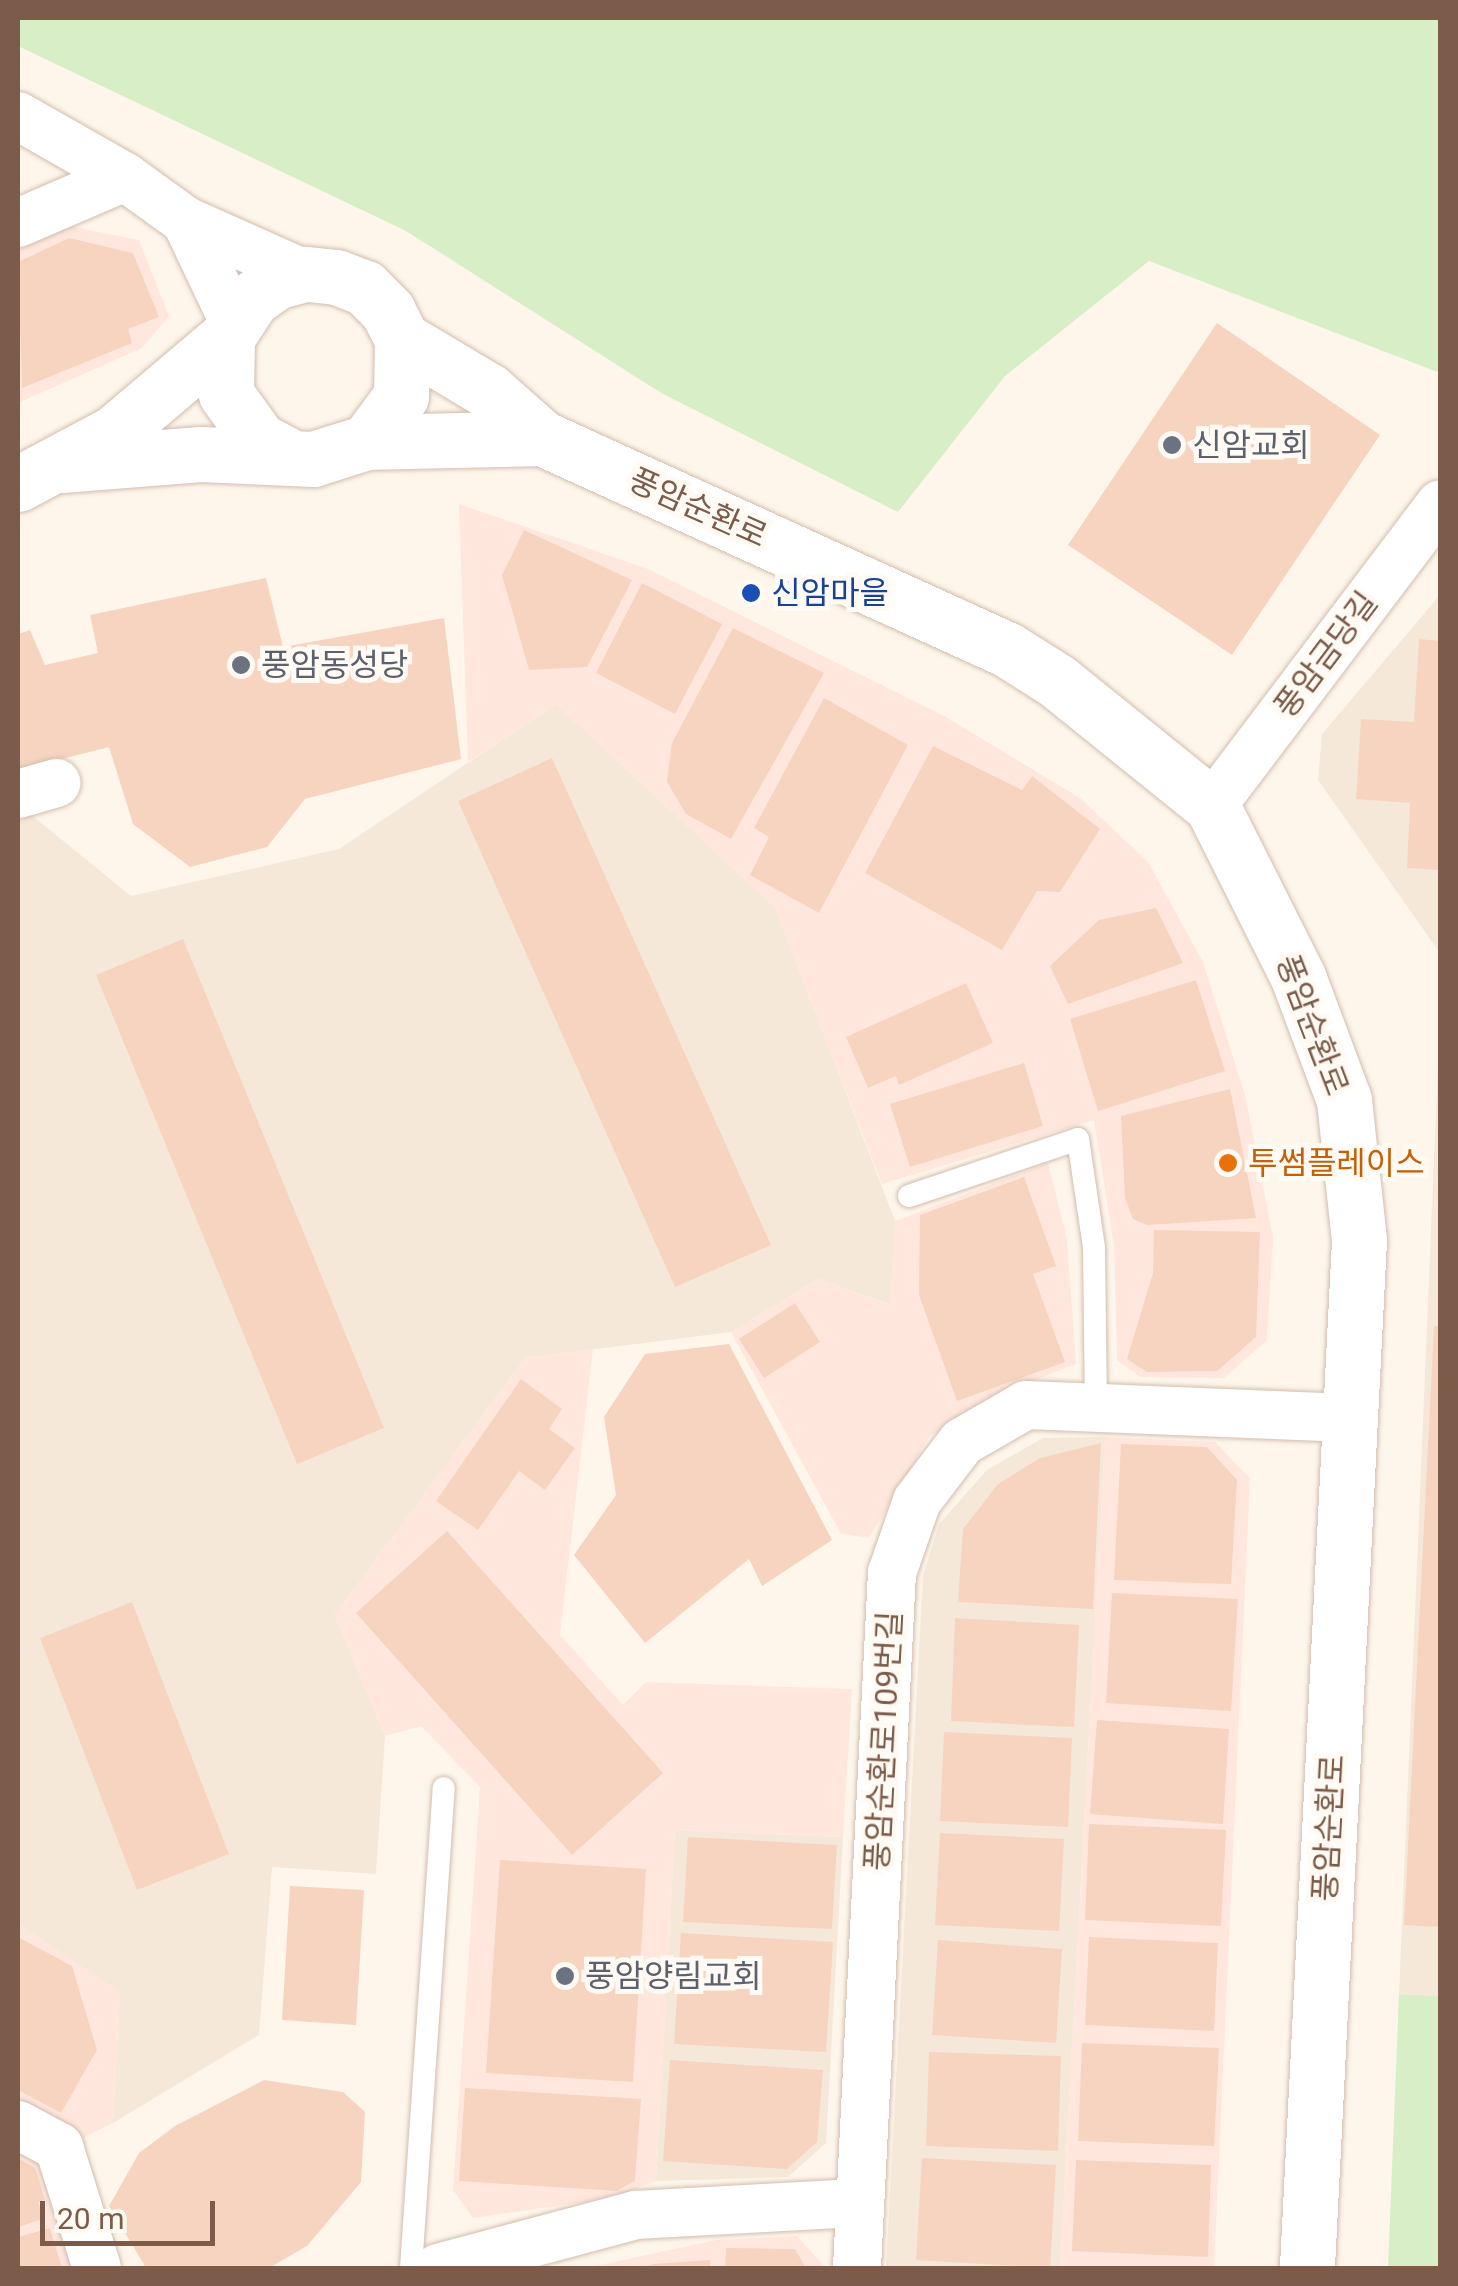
<!DOCTYPE html>
<html>
<head>
<meta charset="utf-8">
<style>
	body { margin:0 }
	#map { position:relative; width:1458px; height:2286px; overflow:hidden; background:#fef6eb; font-family:Roboto,"Noto Sans KR",sans-serif }
	div>[style] { position:absolute }
	.residential>* { inset:0; background:#f6e8d8 }
	.commercial>* { inset:0; background:#ffe7de }
	.green>* { inset:0; background:#d8eec7 }
	.building>* { inset:0; background:#f6d4c0 }
	.roads { filter:drop-shadow(0 0 2px #d2bdae) drop-shadow(0 0 2px #d2bdae) }
	.lane>* { height:22px; margin:-11px; padding:0 11px; transform-origin:11px; border-radius:11px; background:#fff }
	.street>* { height:48px; margin:-24px; padding:0 24px; transform-origin:24px; border-radius:24px; background:#fff }
	.secondary>* { height:55px; margin:-27.5px; padding:0 27.5px; transform-origin:27.5px; border-radius:27.5px; background:#fff }
	.dots>* { width:28px; height:28px; translate:-50% -50%; box-sizing:border-box; border:5px solid #fffaf3; border-radius:50% }
	span { translate:-50% -50%; white-space:nowrap; text-align:center; line-height:1.15; -webkit-text-stroke:10px #fffaf3; paint-order:stroke }
	.worship-label { font-size:32px; color:#5b616d }
	.left { translate:0 -50%; text-align:left }
	.street-label { font-size:32px; color:#7c5b4a }
	.transit-label { font-size:32px; color:#164399 }
	.food-label { font-size:32px; color:#c56008 }
	.frame { position:absolute; inset:0; border:20px solid #7c5b4a; pointer-events:none }
	.scale { position:absolute; left:40px; top:2201px; width:175px; height:45px; box-sizing:border-box; border:5px solid #7c5b4a; border-top:0; padding-left:12px; font-size:30px; line-height:35px; white-space:nowrap; color:#7c5b4a; -webkit-text-stroke:8px #fffaf3; paint-order:stroke }
</style>
</head>
<body>
<div id="map">
	<div class="residential">
		<div style="clip-path:polygon(1440px 595px,1440px 953px,1318px 780px,1322px 734px)"></div>
		<div style="clip-path:polygon(556px 704px,775px 907px,895px 1221px,891px 1305px,818px 1279px,731px 1332px,525px 1358px,335px 1615px,385px 1736px,376px 1874px,272px 1867px,259px 2035px,113px 2123px,120px 1993px,18px 1924px,18px 819px,29px 813px,131px 896px,339px 849px)"></div>
		<div style="clip-path:polygon(1440px 1015px,1440px 1996px,1399px 1994px)"></div>
		<div style="clip-path:polygon(1105px 1437px,1060px 2268px,886px 2268px,923px 1576px,939px 1524px,987px 1470px,1043px 1438px)"></div>
		<div style="clip-path:polygon(675px 1830px,843px 1837px,826px 2143px,788px 2177px,656px 2181px)"></div>
	</div>
	<div class="commercial">
		<div style="clip-path:polygon(69px 226px,139px 240px,169px 316px,142px 348px,18px 403px,18px 250px)"></div>
		<div style="clip-path:polygon(459px 504px,648px 569px,946px 717px,1080px 798px,1148px 862px,1203px 962px,1245px 1095px,1273px 1237px,1267px 1340px,1224px 1378px,1140px 1377px,1117px 1360px,1114px 1246px,1094px 1120px,882px 1184px,774px 907px,556px 705px,468px 762px)"></div>
		<div style="clip-path:polygon(1048px 1163px,1067px 1239px,1076px 1364px,1002px 1393px,930px 1436px,869px 1538px,841px 1534px,731px 1332px,818px 1279px,890px 1305px,895px 1221px)"></div>
		<div style="clip-path:polygon(593px 1349px,560px 1635px,623px 1705px,646px 1682px,852px 1689px,843px 1837px,675px 1830px,656px 2181px,612px 2198px,473px 2218px,453px 2190px,480px 1787px,421px 1726px,385px 1736px,334px 1615px,525px 1358px)"></div>
		<div style="clip-path:polygon(1105px 1437px,1215px 1442px,1250px 1478px,1214px 2268px,1060px 2268px)"></div>
		<div style="clip-path:polygon(18px 1924px,120px 1992px,113px 2123px,83px 2138px,18px 2103px)"></div>
		<div style="clip-path:polygon(18px 2148px,39px 2159px,72px 2268px,18px 2268px)"></div>
		<div style="clip-path:polygon(797px 2236px,826px 2268px,586px 2268px,716px 2240px)"></div>
	</div>
	<div class="green">
		<div style="clip-path:polygon(18px 18px,1440px 18px,1440px 373px,1149px 261px,1005px 376px,898px 512px,663px 394px,406px 231px,18px 46px)"></div>
		<div style="clip-path:polygon(1399px 1994px,1440px 1996px,1440px 2268px,1388px 2268px)"></div>
	</div>
	<div class="building">
		<div style="clip-path:polygon(69px 238px,133px 253px,159px 317px,128px 329px,132px 343px,22px 388px,18px 262px)"></div>
		<div style="clip-path:polygon(1217px 323px,1380px 435px,1232px 655px,1068px 545px)"></div>
		<div style="clip-path:polygon(524px 530px,632px 580px,587px 667px,529px 670px,502px 575px)"></div>
		<div style="clip-path:polygon(266px 578px,283px 647px,444px 618px,461px 759px,305px 799px,267px 847px,190px 867px,133px 824px,109px 747px,18px 770px,18px 634px,30px 630px,45px 665px,98px 653px,90px 615px)"></div>
		<div style="clip-path:polygon(642px 583px,722px 624px,675px 714px,596px 673px)"></div>
		<div style="clip-path:polygon(733px 628px,824px 673px,731px 839px,686px 814px,667px 782px,672px 743px)"></div>
		<div style="clip-path:polygon(1419px 639px,1440px 641px,1440px 870px,1407px 868px,1410px 803px,1356px 799px,1361px 719px,1414px 722px)"></div>
		<div style="clip-path:polygon(824px 698px,908px 745px,819px 913px,750px 875px,769px 837px,754px 828px)"></div>
		<div style="clip-path:polygon(933px 746px,1022px 790px,1032px 776px,1100px 829px,1060px 892px,1037px 891px,1002px 950px,865px 873px)"></div>
		<div style="clip-path:polygon(552px 758px,771px 1245px,675px 1287px,458px 801px)"></div>
		<div style="clip-path:polygon(1156px 908px,1183px 963px,1068px 1004px,1050px 966px,1099px 920px)"></div>
		<div style="clip-path:polygon(183px 939px,384px 1428px,297px 1464px,96px 975px)"></div>
		<div style="clip-path:polygon(1196px 980px,1225px 1071px,1098px 1111px,1070px 1019px)"></div>
		<div style="clip-path:polygon(966px 983px,993px 1043px,899px 1085px,896px 1076px,868px 1088px,846px 1037px)"></div>
		<div style="clip-path:polygon(1024px 1063px,1043px 1126px,910px 1167px,890px 1104px)"></div>
		<div style="clip-path:polygon(1230px 1089px,1256px 1218px,1147px 1225px,1133px 1219px,1125px 1198px,1121px 1116px)"></div>
		<div style="clip-path:polygon(1024px 1177px,1056px 1266px,1033px 1274px,1065px 1362px,957px 1401px,919px 1295px,920px 1215px)"></div>
		<div style="clip-path:polygon(1154px 1230px,1260px 1232px,1256px 1337px,1217px 1371px,1147px 1372px,1127px 1359px,1153px 1273px)"></div>
		<div style="clip-path:polygon(795px 1303px,820px 1342px,764px 1378px,739px 1339px)"></div>
		<div style="clip-path:polygon(1434px 1326px,1440px 1326px,1440px 1927px,1404px 1925px)"></div>
		<div style="clip-path:polygon(729px 1344px,832px 1540px,762px 1586px,749px 1559px,645px 1643px,574px 1555px,616px 1495px,604px 1417px,645px 1354px)"></div>
		<div style="clip-path:polygon(521px 1379px,562px 1409px,549px 1429px,575px 1448px,545px 1490px,519px 1471px,478px 1530px,436px 1501px)"></div>
		<div style="clip-path:polygon(1101px 1443px,1093px 1609px,958px 1602px,963px 1529px,998px 1484px,1040px 1458px)"></div>
		<div style="clip-path:polygon(1121px 1444px,1207px 1447px,1237px 1480px,1231px 1584px,1114px 1580px)"></div>
		<div style="clip-path:polygon(447px 1531px,663px 1773px,572px 1855px,356px 1613px)"></div>
		<div style="clip-path:polygon(1112px 1593px,1238px 1599px,1231px 1711px,1106px 1703px)"></div>
		<div style="clip-path:polygon(132px 1602px,229px 1854px,137px 1890px,40px 1638px)"></div>
		<div style="clip-path:polygon(955px 1618px,1079px 1625px,1074px 1727px,951px 1721px)"></div>
		<div style="clip-path:polygon(1097px 1720px,1229px 1729px,1223px 1824px,1090px 1814px)"></div>
		<div style="clip-path:polygon(944px 1732px,1072px 1738px,1068px 1827px,940px 1821px)"></div>
		<div style="clip-path:polygon(1089px 1824px,1226px 1830px,1221px 1926px,1085px 1920px)"></div>
		<div style="clip-path:polygon(940px 1833px,1064px 1839px,1059px 1931px,935px 1925px)"></div>
		<div style="clip-path:polygon(688px 1837px,837px 1845px,832px 1929px,683px 1922px)"></div>
		<div style="clip-path:polygon(500px 1860px,646px 1869px,633px 2082px,486px 2073px)"></div>
		<div style="clip-path:polygon(290px 1886px,364px 1890px,356px 2025px,282px 2020px)"></div>
		<div style="clip-path:polygon(681px 1933px,833px 1942px,826px 2052px,674px 2044px)"></div>
		<div style="clip-path:polygon(18px 1937px,72px 1966px,97px 2050px,61px 2113px,18px 2090px)"></div>
		<div style="clip-path:polygon(1089px 1937px,1218px 1943px,1214px 2031px,1085px 2025px)"></div>
		<div style="clip-path:polygon(938px 1940px,1062px 1949px,1056px 2043px,932px 2035px)"></div>
		<div style="clip-path:polygon(1082px 2043px,1219px 2048px,1214px 2146px,1078px 2141px)"></div>
		<div style="clip-path:polygon(929px 2052px,1061px 2056px,1058px 2151px,926px 2146px)"></div>
		<div style="clip-path:polygon(670px 2060px,823px 2070px,817px 2142px,787px 2169px,663px 2161px)"></div>
		<div style="clip-path:polygon(264px 2080px,343px 2092px,365px 2112px,361px 2182px,307px 2246px,269px 2268px,146px 2268px,109px 2206px,139px 2153px,175px 2126px)"></div>
		<div style="clip-path:polygon(465px 2088px,641px 2099px,635px 2181px,616px 2191px,459px 2181px)"></div>
		<div style="clip-path:polygon(18px 2158px,35px 2168px,45px 2200px,38px 2202px,43px 2219px,18px 2227px)"></div>
		<div style="clip-path:polygon(922px 2158px,1056px 2165px,1050px 2268px,916px 2260px)"></div>
		<div style="clip-path:polygon(1076px 2160px,1211px 2165px,1208px 2257px,1072px 2251px)"></div>
		<div style="clip-path:polygon(50px 2228px,62px 2268px,18px 2268px,18px 2237px)"></div>
		<div style="clip-path:polygon(726px 2248px,795px 2249px,806px 2268px,725px 2268px)"></div>
		<div style="clip-path:polygon(710px 2260px,710px 2268px,641px 2267px,654px 2264px)"></div>
	</div>
	<div class="roads">
		<div class="lane">
			<div style="left:909px;top:1196px;width:178px;rotate:-18.6deg"></div>
			<div style="left:1078px;top:1139px;width:110px;rotate:81.6deg"></div>
			<div style="left:1094px;top:1248px;width:155px;rotate:89.3deg"></div>
			<div style="left:411px;top:2268px;width:481px;rotate:-86.1deg"></div>
		</div>
		<div class="street">
			<div style="left:18px;top:116px;width:123px;rotate:29.7deg"></div>
			<div style="left:125px;top:177px;width:75px;rotate:35.8deg"></div>
			<div style="left:186px;top:221px;width:130px;rotate:24deg"></div>
			<div style="left:186px;top:221px;width:112px;rotate:64.6deg"></div>
			<div style="left:18px;top:223px;width:116px;rotate:-23.3deg"></div>
			<div style="left:18px;top:794px;width:40px;rotate:-16deg"></div>
			<div style="left:1212px;top:806px;width:378px;rotate:-52.9deg"></div>
			<div style="left:18px;top:2125px;width:47px;rotate:28.2deg"></div>
			<div style="left:59px;top:2147px;width:127px;rotate:72.6deg"></div>
			<div style="left:438px;top:2268px;width:205px;rotate:-15deg"></div>
			<div style="left:636px;top:2215px;width:224px;rotate:-3.1deg"></div>
			<div style="left:857px;top:2268px;width:696px;rotate:-87.12deg"></div>
			<div style="left:892px;top:1573px;width:76px;rotate:-70.9deg"></div>
			<div style="left:917px;top:1501px;width:74px;rotate:-52.7deg"></div>
			<div style="left:962px;top:1442px;width:74px;rotate:-30deg"></div>
			<div style="left:1026px;top:1405px;width:323px;rotate:2.3deg"></div>
		</div>
		<div class="secondary">
			<div style="left:402px;top:339px;width:101px;rotate:30.9deg"></div>
			<div style="left:489px;top:391px;width:71px;rotate:41.6deg"></div>
			<div style="left:542px;top:438px;width:512px;rotate:24.46deg"></div>
			<div style="left:1008px;top:650px;width:58px;rotate:32.3deg"></div>
			<div style="left:1057px;top:681px;width:199px;rotate:38.9deg"></div>
			<div style="left:1212px;top:806px;width:191px;rotate:63.3deg"></div>
			<div style="left:1298px;top:977px;width:131px;rotate:69.5deg"></div>
			<div style="left:1344px;top:1100px;width:141px;rotate:83.9deg"></div>
			<div style="left:1359px;top:1240px;width:1029px;rotate:92.9deg"></div>
			<div style="left:367px;top:442px;width:175px;rotate:-1.3deg"></div>
			<div style="left:61px;top:465px;width:140px;rotate:-4.5deg"></div>
			<div style="left:201px;top:454px;width:112px;rotate:2.6deg"></div>
			<div style="left:313px;top:459px;width:57px;rotate:-17.5deg"></div>
			<div style="left:367px;top:442px;width:57px;rotate:-53.5deg"></div>
			<div style="left:401px;top:396px;width:57px;rotate:-89deg"></div>
			<div style="left:402px;top:339px;width:31px;rotate:-117deg"></div>
			<div style="left:388px;top:311px;width:33px;rotate:-135deg"></div>
			<div style="left:365px;top:288px;width:31px;rotate:-159deg"></div>
			<div style="left:336px;top:277px;width:31px;rotate:-174deg"></div>
			<div style="left:305px;top:274px;width:30px;rotate:165deg"></div>
			<div style="left:276px;top:282px;width:29px;rotate:145deg"></div>
			<div style="left:252px;top:299px;width:45px;rotate:123.3deg"></div>
			<div style="left:227px;top:337px;width:57px;rotate:91deg"></div>
			<div style="left:226px;top:394px;width:57px;rotate:54.3deg"></div>
			<div style="left:259px;top:440px;width:30px;rotate:28deg"></div>
			<div style="left:18px;top:484px;width:109px;rotate:-28deg"></div>
			<div style="left:114px;top:433px;width:148px;rotate:-40.3deg"></div>
		</div>
	</div>
	<div class="dots">
		<div style="left:1172px;top:445px;background:#6b7280"></div>
		<div style="left:751px;top:593px;background:#1a4fb4"></div>
		<div style="left:241px;top:665px;background:#6b7280"></div>
		<div style="left:1228px;top:1163px;background:#e8710a"></div>
		<div style="left:565px;top:1976px;background:#6b7280"></div>
	</div>
	<div class="worship-label">
		<span class="left" style="left:1192px;top:445px">신암교회</span>
		<span class="left" style="left:261px;top:665px">풍암동성당</span>
		<span class="left" style="left:585px;top:1976px">풍암양림교회</span>
	</div>
	<div class="street-label">
		<span style="left:698px;top:508px;rotate:24deg">풍암순환로</span>
		<span style="left:1326px;top:655px;rotate:-53deg">풍암금당길</span>
		<span style="left:1312px;top:1025px;rotate:69deg">풍암순환로</span>
		<span style="left:884px;top:1741px;rotate:-87deg">풍암순환로109번길</span>
		<span style="left:1329px;top:1828px;rotate:-87deg">풍암순환로</span>
	</div>
	<div class="transit-label">
		<span class="left" style="left:771px;top:593px">신암마을</span>
	</div>
	<div class="food-label">
		<span class="left" style="left:1248px;top:1163px">투썸플레이스</span>
	</div>
	<div class="frame"></div>
	<div class="scale">20 m</div>
</div>
</body>
</html>
